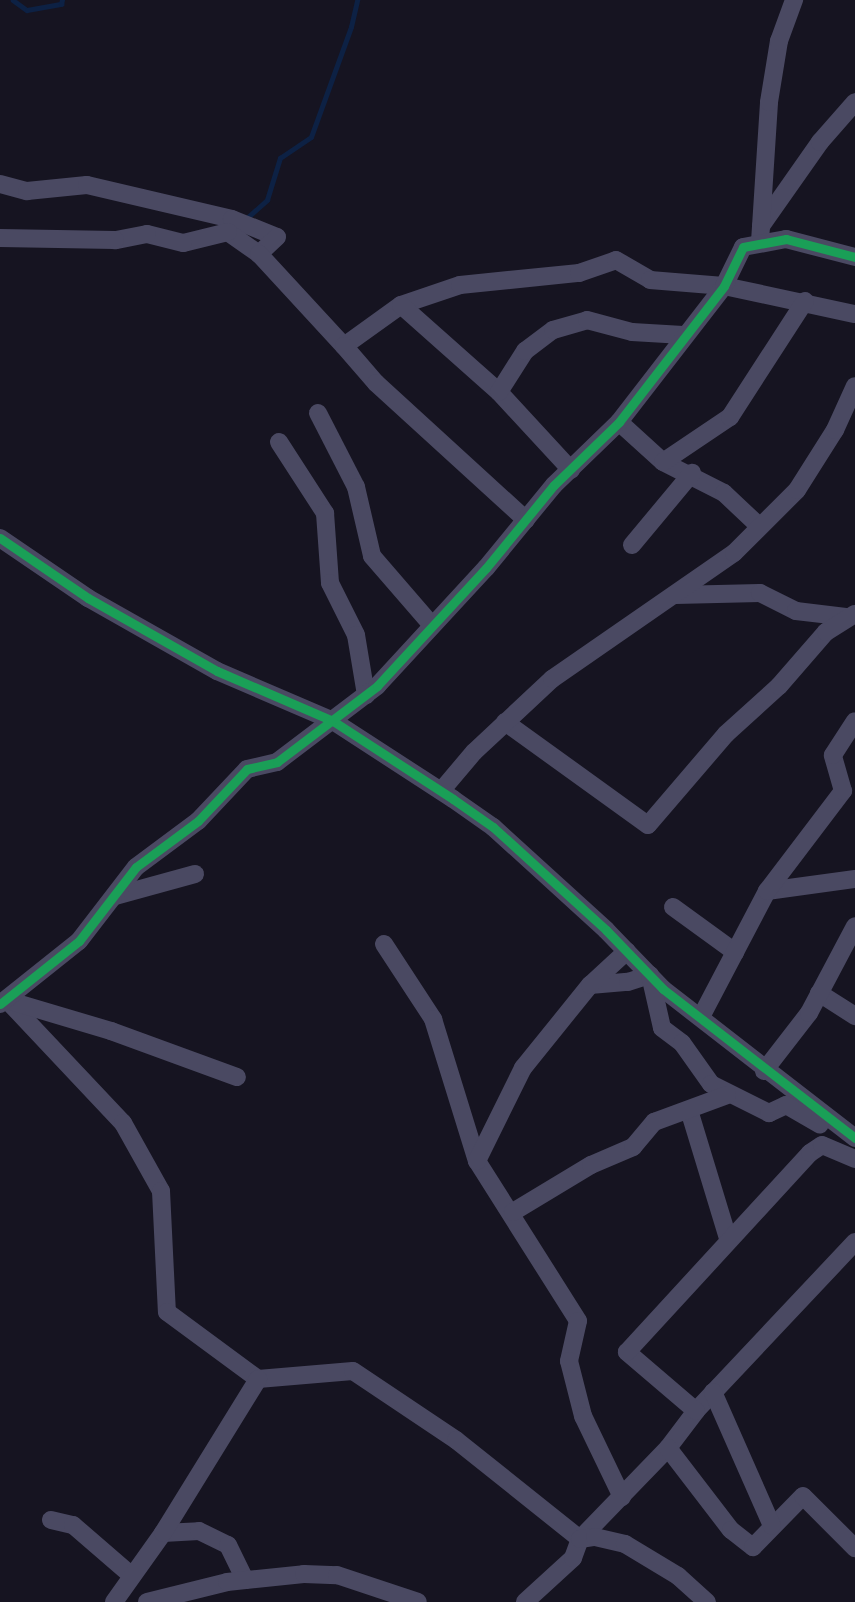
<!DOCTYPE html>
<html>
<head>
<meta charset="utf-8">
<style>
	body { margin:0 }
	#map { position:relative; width:855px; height:1602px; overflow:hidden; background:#161421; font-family:Manrope,sans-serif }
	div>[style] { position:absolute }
	.stream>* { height:4.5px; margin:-2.25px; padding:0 2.25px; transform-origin:2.25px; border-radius:2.25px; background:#0d2144 }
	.street>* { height:18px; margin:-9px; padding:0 9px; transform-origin:9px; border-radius:9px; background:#4a4962 }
	.cycleway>* { height:9px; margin:-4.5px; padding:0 4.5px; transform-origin:4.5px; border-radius:4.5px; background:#1a9f57 }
	span { translate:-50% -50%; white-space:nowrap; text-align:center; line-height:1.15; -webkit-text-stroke:5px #130f26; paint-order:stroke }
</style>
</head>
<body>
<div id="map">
	<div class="stream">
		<div style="left:13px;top:0;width:17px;rotate:36deg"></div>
		<div style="left:27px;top:10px;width:35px;rotate:-10deg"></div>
		<div style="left:61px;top:4px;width:4px;rotate:-76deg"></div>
		<div style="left:247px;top:218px;width:27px;rotate:-42deg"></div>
		<div style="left:267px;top:200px;width:44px;rotate:-72.8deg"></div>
		<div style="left:280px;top:158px;width:37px;rotate:-34deg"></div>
		<div style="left:311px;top:137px;width:117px;rotate:-70deg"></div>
		<div style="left:351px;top:27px;width:28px;rotate:-77deg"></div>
	</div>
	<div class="street">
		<div style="left:0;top:184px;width:28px;rotate:15deg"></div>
		<div style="left:27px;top:191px;width:60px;rotate:-5.7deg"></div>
		<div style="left:87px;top:185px;width:149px;rotate:13.2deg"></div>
		<div style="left:232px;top:219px;width:48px;rotate:21.8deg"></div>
		<div style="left:277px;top:237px;width:25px;rotate:137deg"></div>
		<div style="left:259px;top:254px;width:38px;rotate:-145deg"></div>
		<div style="left:228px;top:232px;width:46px;rotate:166.3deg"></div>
		<div style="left:183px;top:243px;width:37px;rotate:-166deg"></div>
		<div style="left:147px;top:234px;width:33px;rotate:169deg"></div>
		<div style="left:115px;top:240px;width:115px;rotate:-179deg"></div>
		<div style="left:761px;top:226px;width:103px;rotate:-54.9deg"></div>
		<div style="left:820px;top:142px;width:53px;rotate:-48.8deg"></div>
		<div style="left:760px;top:242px;width:140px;rotate:-86.3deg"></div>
		<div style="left:769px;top:102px;width:62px;rotate:-80.7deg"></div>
		<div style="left:779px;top:41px;width:44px;rotate:-69.9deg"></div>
		<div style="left:259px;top:254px;width:125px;rotate:47.3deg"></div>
		<div style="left:344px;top:346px;width:70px;rotate:-35.7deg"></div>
		<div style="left:401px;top:305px;width:62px;rotate:-18.7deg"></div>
		<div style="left:460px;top:285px;width:120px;rotate:-5.8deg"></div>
		<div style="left:579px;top:273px;width:39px;rotate:-19deg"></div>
		<div style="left:616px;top:260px;width:39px;rotate:30deg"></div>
		<div style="left:650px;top:280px;width:74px;rotate:4.6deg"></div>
		<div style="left:724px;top:286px;width:134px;rotate:12.1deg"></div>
		<div style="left:401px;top:305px;width:131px;rotate:41.6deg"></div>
		<div style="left:344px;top:346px;width:49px;rotate:49.1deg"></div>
		<div style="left:376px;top:383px;width:203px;rotate:42.4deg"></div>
		<div style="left:318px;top:413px;width:83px;rotate:62.8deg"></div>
		<div style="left:356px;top:487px;width:71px;rotate:76.9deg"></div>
		<div style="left:372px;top:556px;width:90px;rotate:49.1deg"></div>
		<div style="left:619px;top:422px;width:59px;rotate:42.3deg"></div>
		<div style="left:663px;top:462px;width:68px;rotate:26.9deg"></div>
		<div style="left:724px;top:493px;width:48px;rotate:43.3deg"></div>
		<div style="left:279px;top:442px;width:85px;rotate:57.1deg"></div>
		<div style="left:325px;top:513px;width:70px;rotate:85.9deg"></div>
		<div style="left:330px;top:583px;width:58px;rotate:63.4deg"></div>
		<div style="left:356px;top:635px;width:61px;rotate:80.5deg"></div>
		<div style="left:663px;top:462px;width:81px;rotate:-33.9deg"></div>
		<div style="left:730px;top:417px;width:138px;rotate:-57.1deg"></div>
		<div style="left:571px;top:470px;width:106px;rotate:-132.7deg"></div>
		<div style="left:499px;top:392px;width:49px;rotate:-57.6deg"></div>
		<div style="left:525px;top:351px;width:35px;rotate:-37deg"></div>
		<div style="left:553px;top:330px;width:35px;rotate:-16deg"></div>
		<div style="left:587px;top:320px;width:47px;rotate:14.9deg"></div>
		<div style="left:632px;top:332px;width:51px;rotate:3.4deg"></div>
		<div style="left:0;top:538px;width:107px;rotate:34.3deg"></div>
		<div style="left:88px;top:598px;width:148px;rotate:29.5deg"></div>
		<div style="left:217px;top:671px;width:126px;rotate:23.3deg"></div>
		<div style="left:333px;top:721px;width:143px;rotate:33deg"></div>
		<div style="left:453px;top:799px;width:49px;rotate:35deg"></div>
		<div style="left:493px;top:827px;width:153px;rotate:42.3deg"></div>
		<div style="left:606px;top:930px;width:82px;rotate:46deg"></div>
		<div style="left:663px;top:989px;width:243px;rotate:37.8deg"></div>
		<div style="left:632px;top:545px;width:94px;rotate:-50.2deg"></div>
		<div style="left:675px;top:595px;width:85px;rotate:-1.3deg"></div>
		<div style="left:760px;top:593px;width:40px;rotate:26.6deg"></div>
		<div style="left:796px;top:611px;width:50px;rotate:6.8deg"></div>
		<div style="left:505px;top:722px;width:176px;rotate:35.8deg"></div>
		<div style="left:648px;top:825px;width:120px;rotate:-49.4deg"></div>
		<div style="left:726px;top:734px;width:72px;rotate:-42.2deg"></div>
		<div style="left:779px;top:686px;width:72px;rotate:-49deg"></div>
		<div style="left:826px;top:632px;width:34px;rotate:-32deg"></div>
		<div style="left:441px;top:791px;width:51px;rotate:-49.8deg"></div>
		<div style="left:474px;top:752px;width:107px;rotate:-43.1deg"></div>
		<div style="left:552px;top:679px;width:221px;rotate:-34.7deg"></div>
		<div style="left:734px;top:553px;width:89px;rotate:-45deg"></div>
		<div style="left:797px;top:490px;width:71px;rotate:-57.7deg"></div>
		<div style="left:835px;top:430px;width:48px;rotate:-65.6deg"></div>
		<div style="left:767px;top:891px;width:89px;rotate:-7.8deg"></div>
		<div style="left:115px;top:896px;width:83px;rotate:-15.4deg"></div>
		<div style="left:673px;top:907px;width:77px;rotate:36deg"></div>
		<div style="left:384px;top:944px;width:90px;rotate:56.8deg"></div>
		<div style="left:433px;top:1019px;width:149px;rotate:72.8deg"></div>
		<div style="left:477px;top:1161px;width:189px;rotate:57.7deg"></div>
		<div style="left:578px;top:1321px;width:41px;rotate:102.7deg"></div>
		<div style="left:569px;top:1361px;width:57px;rotate:75.7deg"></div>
		<div style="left:583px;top:1416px;width:90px;rotate:64.3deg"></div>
		<div style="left:590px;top:985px;width:38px;rotate:-5deg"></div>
		<div style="left:628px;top:982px;width:23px;rotate:-18deg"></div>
		<div style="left:650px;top:975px;width:54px;rotate:77.2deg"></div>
		<div style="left:662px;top:1028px;width:25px;rotate:37deg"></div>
		<div style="left:682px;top:1043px;width:50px;rotate:54.7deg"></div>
		<div style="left:711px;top:1084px;width:65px;rotate:26.6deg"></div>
		<div style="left:769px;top:1113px;width:19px;rotate:-25deg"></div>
		<div style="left:786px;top:1105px;width:39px;rotate:30deg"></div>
		<div style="left:819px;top:993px;width:43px;rotate:32.6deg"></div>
		<div style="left:7px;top:1000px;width:169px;rotate:46.7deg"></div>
		<div style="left:123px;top:1123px;width:78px;rotate:60.8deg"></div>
		<div style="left:161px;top:1191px;width:121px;rotate:87.2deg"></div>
		<div style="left:167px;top:1312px;width:113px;rotate:36.4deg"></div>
		<div style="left:258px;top:1379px;width:95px;rotate:-4.8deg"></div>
		<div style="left:353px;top:1371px;width:124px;rotate:33.8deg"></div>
		<div style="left:456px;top:1440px;width:159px;rotate:38.6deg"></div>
		<div style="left:580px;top:1539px;width:127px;rotate:-46deg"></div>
		<div style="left:7px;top:1000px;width:109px;rotate:16.6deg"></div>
		<div style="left:111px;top:1031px;width:134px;rotate:20.1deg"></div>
		<div style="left:0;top:1004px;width:101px;rotate:-38.6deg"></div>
		<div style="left:79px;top:941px;width:93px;rotate:-52.4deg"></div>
		<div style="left:136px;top:867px;width:77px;rotate:-36.6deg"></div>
		<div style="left:198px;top:821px;width:71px;rotate:-46.7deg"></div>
		<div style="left:247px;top:769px;width:31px;rotate:-13deg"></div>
		<div style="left:277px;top:762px;width:126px;rotate:-37.2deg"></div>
		<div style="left:377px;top:686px;width:161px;rotate:-47.3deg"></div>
		<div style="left:486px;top:568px;width:107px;rotate:-50.7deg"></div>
		<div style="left:554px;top:485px;width:91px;rotate:-44.1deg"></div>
		<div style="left:619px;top:422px;width:172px;rotate:-52.3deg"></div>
		<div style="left:724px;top:286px;width:43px;rotate:-64deg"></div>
		<div style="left:743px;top:247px;width:44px;rotate:-10.5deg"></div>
		<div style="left:786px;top:239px;width:71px;rotate:14.6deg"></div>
		<div style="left:702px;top:1015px;width:140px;rotate:-62.3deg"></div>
		<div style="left:767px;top:891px;width:126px;rotate:-52.8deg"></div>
		<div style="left:843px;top:791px;width:37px;rotate:-106deg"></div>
		<div style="left:833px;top:755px;width:40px;rotate:-57.1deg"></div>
		<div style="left:764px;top:1071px;width:73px;rotate:-52.2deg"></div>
		<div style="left:809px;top:1013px;width:98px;rotate:-62.1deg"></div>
		<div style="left:689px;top:1110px;width:134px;rotate:73.1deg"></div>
		<div style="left:477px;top:1161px;width:104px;rotate:-63.7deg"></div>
		<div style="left:523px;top:1068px;width:107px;rotate:-51.1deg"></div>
		<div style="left:590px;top:985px;width:50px;rotate:-42.6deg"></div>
		<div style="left:513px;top:1212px;width:91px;rotate:-31.1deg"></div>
		<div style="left:591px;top:1165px;width:46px;rotate:-23.2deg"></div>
		<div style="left:633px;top:1147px;width:33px;rotate:-50deg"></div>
		<div style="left:654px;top:1122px;width:78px;rotate:-20.3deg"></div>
		<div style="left:855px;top:1242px;width:232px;rotate:133.3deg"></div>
		<div style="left:696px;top:1411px;width:46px;rotate:127.1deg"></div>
		<div style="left:668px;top:1448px;width:103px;rotate:52.5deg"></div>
		<div style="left:731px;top:1530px;width:28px;rotate:38deg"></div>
		<div style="left:753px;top:1547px;width:71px;rotate:-45.6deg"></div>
		<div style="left:803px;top:1496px;width:74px;rotate:45deg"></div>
		<div style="left:713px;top:1392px;width:146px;rotate:66.2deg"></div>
		<div style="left:696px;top:1411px;width:91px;rotate:-139.5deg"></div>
		<div style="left:627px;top:1352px;width:270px;rotate:-47.4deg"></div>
		<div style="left:810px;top:1153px;width:14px;rotate:-34deg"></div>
		<div style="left:822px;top:1145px;width:36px;rotate:23deg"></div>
		<div style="left:51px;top:1520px;width:23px;rotate:13deg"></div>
		<div style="left:73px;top:1525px;width:78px;rotate:40.8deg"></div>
		<div style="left:163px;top:1533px;width:36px;rotate:-3deg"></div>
		<div style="left:199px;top:1531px;width:32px;rotate:26deg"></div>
		<div style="left:228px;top:1545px;width:39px;rotate:64deg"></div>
		<div style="left:114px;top:1602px;width:85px;rotate:-54.6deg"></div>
		<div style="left:163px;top:1533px;width:181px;rotate:-58.3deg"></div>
		<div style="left:147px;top:1602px;width:82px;rotate:-14deg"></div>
		<div style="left:227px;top:1582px;width:77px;rotate:-5.9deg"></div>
		<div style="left:304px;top:1574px;width:33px;rotate:2deg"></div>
		<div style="left:337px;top:1575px;width:85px;rotate:18.4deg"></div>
		<div style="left:525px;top:1602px;width:65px;rotate:-42.5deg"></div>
		<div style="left:573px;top:1558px;width:20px;rotate:-70deg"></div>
		<div style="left:580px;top:1539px;width:15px;rotate:-8deg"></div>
		<div style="left:595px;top:1537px;width:31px;rotate:13deg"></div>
		<div style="left:625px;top:1544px;width:62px;rotate:31.1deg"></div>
		<div style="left:678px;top:1576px;width:39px;rotate:42deg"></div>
	</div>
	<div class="cycleway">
		<div style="left:0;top:538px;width:107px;rotate:34.3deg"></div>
		<div style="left:88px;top:598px;width:148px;rotate:29.5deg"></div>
		<div style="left:217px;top:671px;width:126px;rotate:23.3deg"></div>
		<div style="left:333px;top:721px;width:143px;rotate:33deg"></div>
		<div style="left:453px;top:799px;width:49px;rotate:35deg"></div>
		<div style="left:493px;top:827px;width:153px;rotate:42.3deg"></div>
		<div style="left:606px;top:930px;width:82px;rotate:46deg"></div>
		<div style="left:663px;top:989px;width:243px;rotate:37.8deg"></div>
		<div style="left:0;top:1004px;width:101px;rotate:-38.6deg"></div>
		<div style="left:79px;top:941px;width:93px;rotate:-52.4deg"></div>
		<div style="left:136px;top:867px;width:77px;rotate:-36.6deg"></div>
		<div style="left:198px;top:821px;width:71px;rotate:-46.7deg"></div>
		<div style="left:247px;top:769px;width:31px;rotate:-13deg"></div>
		<div style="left:277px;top:762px;width:126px;rotate:-37.2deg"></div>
		<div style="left:377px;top:686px;width:161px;rotate:-47.3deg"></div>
		<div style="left:486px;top:568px;width:107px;rotate:-50.7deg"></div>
		<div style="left:554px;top:485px;width:91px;rotate:-44.1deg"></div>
		<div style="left:619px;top:422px;width:172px;rotate:-52.3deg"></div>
		<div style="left:724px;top:286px;width:43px;rotate:-64deg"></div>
		<div style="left:743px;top:247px;width:44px;rotate:-10.5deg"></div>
		<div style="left:786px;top:239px;width:71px;rotate:14.6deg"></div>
	</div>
</div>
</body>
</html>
